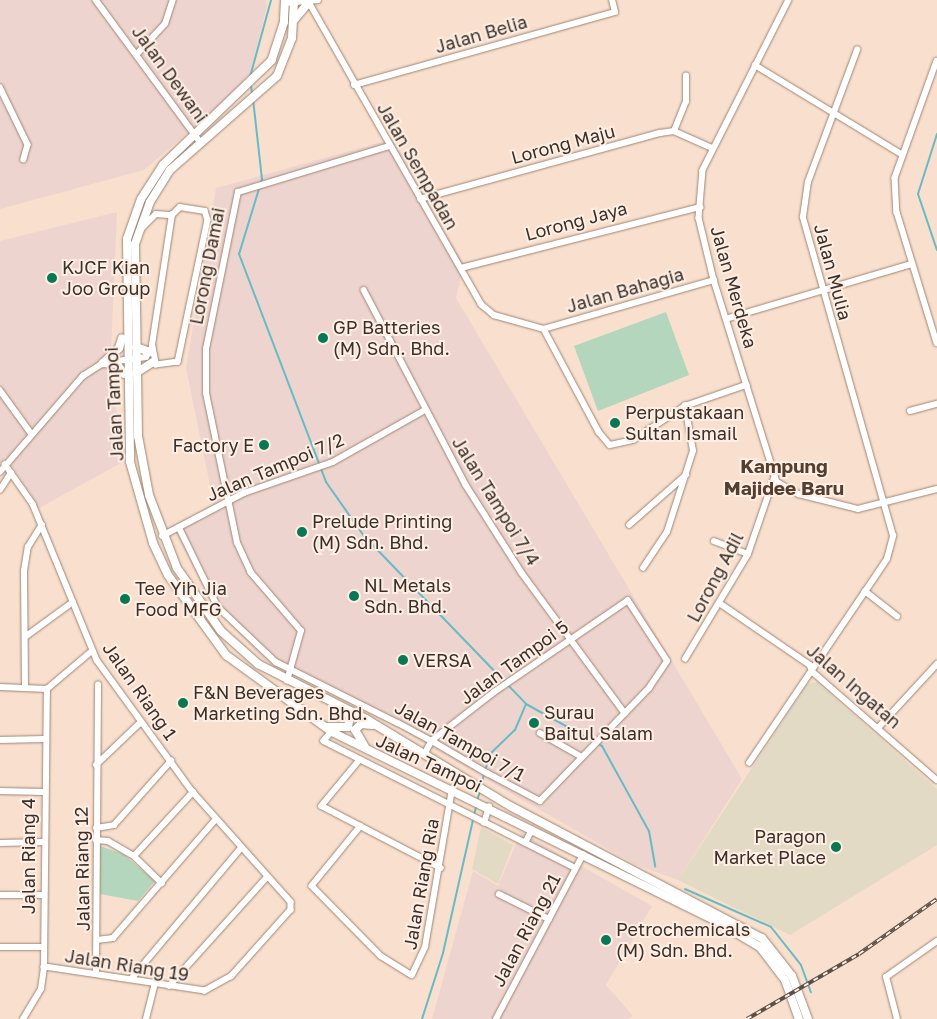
<!DOCTYPE html>
<html>
<head>
<meta charset="utf-8">
<style>
	body { margin:0 }
	#map { position:relative; width:937px; height:1019px; overflow:hidden; background:#f9dfcd; font-family:"Golos Text",sans-serif }
	div>[style] { position:absolute }
	.commercial>* { inset:0; background:#e2dac5 }
	.industrial>* { inset:0; background:#eed4ce }
	.green>* { inset:0; background:#b4d6bc }
	.stream>* { height:2px; margin:-1px; padding:0 1px; transform-origin:1px; border-radius:1px; background:#67bbc4 }
	.roads { filter:drop-shadow(0 0 1px #9e8676) drop-shadow(0 0 1px #9e8676) }
	.minor>* { height:5.5px; margin:-2.75px; padding:0 2.75px; transform-origin:2.75px; border-radius:2.75px; background:#fff }
	.major>* { height:8px; margin:-4px; padding:0 4px; transform-origin:4px; border-radius:4px; background:#fff }
	.rail>* { height:4px; margin-top:-2px; transform-origin:0; background:repeating-linear-gradient(90deg,#feeee3 0 5.5px,#5c4f46 0 11px); box-sizing:border-box; border-block:1px solid #5c4f46 }
	.dots>* { width:14px; height:14px; translate:-50% -50%; box-sizing:border-box; border:2px solid #feeee3; border-radius:50% }
	span { translate:-50% -50%; white-space:nowrap; text-align:center; line-height:1.15; -webkit-text-stroke:4px #feeee3; paint-order:stroke }
	.street-label { font-size:18px; color:#3a3029 }
	.poi-label { font-size:18px; color:#3a3029 }
	.left { translate:0 -50%; text-align:left }
	.right { translate:-100% -50%; text-align:right }
	.neighbourhood-label { font-size:19px; color:#533e2f; font-weight:700 }
</style>
</head>
<body>
<div id="map">
	<div class="commercial">
		<div style="clip-path:polygon(817px 682px,937px 789px,937px 845px,790px 935px,678px 880px,808px 683px)"></div>
		<div style="clip-path:polygon(481px 827px,513px 845px,498px 884px,472px 869px)"></div>
	</div>
	<div class="industrial">
		<div style="clip-path:polygon(0 0,266px 0,267px 6px,250px 73px,231px 96px,144px 170px,0 209px)"></div>
		<div style="clip-path:polygon(393px 139px,464px 264px,456px 298px,742px 779px,678px 880px,634px 864px,389px 723px,264px 660px,213px 606px,172px 526px,214px 505px,186px 368px,216px 188px)"></div>
		<div style="clip-path:polygon(117px 212px,111px 352px,121px 463px,39px 508px,6px 456px,0 464px,0 241px)"></div>
		<div style="clip-path:polygon(521px 832px,652px 906px,606px 985px,633px 1016px,628px 1019px,432px 1019px,473px 871px,498px 886px)"></div>
	</div>
	<div class="green">
		<div style="clip-path:polygon(666px 312px,689px 375px,598px 411px,574px 346px)"></div>
		<div style="clip-path:polygon(100px 846px,123px 854px,155px 881px,138px 901px,100px 894px)"></div>
	</div>
	<div class="stream">
		<div style="left:250px;top:77px;width:80px;rotate:-74.7deg"></div>
		<div style="left:251px;top:85px;width:10px;rotate:84deg"></div>
		<div style="left:253px;top:99px;width:81px;rotate:83.6deg"></div>
		<div style="left:262px;top:179px;width:78px;rotate:107deg"></div>
		<div style="left:239px;top:254px;width:244px;rotate:69.1deg"></div>
		<div style="left:326px;top:482px;width:66px;rotate:54.9deg"></div>
		<div style="left:364px;top:536px;width:233px;rotate:46deg"></div>
		<div style="left:526px;top:704px;width:87px;rotate:28.9deg"></div>
		<div style="left:602px;top:746px;width:97px;rotate:61.1deg"></div>
		<div style="left:649px;top:831px;width:36px;rotate:80deg"></div>
		<div style="left:937px;top:134px;width:63px;rotate:107.6deg"></div>
		<div style="left:918px;top:194px;width:59px;rotate:71.3deg"></div>
		<div style="left:485px;top:770px;width:19px;rotate:-69deg"></div>
		<div style="left:492px;top:752px;width:32px;rotate:-44deg"></div>
		<div style="left:515px;top:730px;width:28px;rotate:-67deg"></div>
		<div style="left:481px;top:787px;width:13px;rotate:-77deg"></div>
		<div style="left:477px;top:801px;width:10px;rotate:-73deg"></div>
		<div style="left:685px;top:889px;width:94px;rotate:23.8deg"></div>
		<div style="left:771px;top:927px;width:48px;rotate:51.7deg"></div>
		<div style="left:801px;top:965px;width:29px;rotate:70deg"></div>
		<div style="left:422px;top:1019px;width:69px;rotate:-72.3deg"></div>
		<div style="left:443px;top:953px;width:151px;rotate:-77.3deg"></div>
	</div>
	<div class="roads">
		<div class="minor">
			<div style="left:96px;top:0;width:177px;rotate:53.7deg"></div>
			<div style="left:789px;top:0;width:191px;rotate:116.8deg"></div>
			<div style="left:703px;top:170px;width:48px;rotate:94.8deg"></div>
			<div style="left:699px;top:218px;width:64px;rotate:76.4deg"></div>
			<div style="left:714px;top:280px;width:212px;rotate:72.7deg"></div>
			<div style="left:777px;top:482px;width:25px;rotate:29deg"></div>
			<div style="left:799px;top:494px;width:61px;rotate:14.3deg"></div>
			<div style="left:858px;top:509px;width:81px;rotate:-14.2deg"></div>
			<div style="left:309px;top:2px;width:348px;rotate:60.3deg"></div>
			<div style="left:481px;top:304px;width:17px;rotate:40deg"></div>
			<div style="left:494px;top:315px;width:52px;rotate:15.6deg"></div>
			<div style="left:285px;top:3px;width:33px;rotate:-5deg"></div>
			<div style="left:137px;top:54px;width:41px;rotate:-47deg"></div>
			<div style="left:165px;top:24px;width:25px;rotate:-72deg"></div>
			<div style="left:937px;top:61px;width:124px;rotate:109.7deg"></div>
			<div style="left:895px;top:178px;width:34px;rotate:87deg"></div>
			<div style="left:897px;top:212px;width:137px;rotate:73deg"></div>
			<div style="left:755px;top:65px;width:170px;rotate:31.3deg"></div>
			<div style="left:354px;top:85px;width:271px;rotate:-15.6deg"></div>
			<div style="left:615px;top:12px;width:12px;rotate:-104deg"></div>
			<div style="left:0;top:87px;width:64px;rotate:64.2deg"></div>
			<div style="left:28px;top:145px;width:15px;rotate:106deg"></div>
			<div style="left:674px;top:131px;width:31px;rotate:-68deg"></div>
			<div style="left:686px;top:102px;width:26px;rotate:-90deg"></div>
			<div style="left:420px;top:199px;width:249px;rotate:-15.4deg"></div>
			<div style="left:660px;top:133px;width:14px;rotate:-8deg"></div>
			<div style="left:674px;top:131px;width:42px;rotate:24.1deg"></div>
			<div style="left:180px;top:207px;width:25px;rotate:9deg"></div>
			<div style="left:205px;top:211px;width:9px;rotate:72deg"></div>
			<div style="left:208px;top:220px;width:145px;rotate:101.9deg"></div>
			<div style="left:178px;top:362px;width:22px;rotate:172deg"></div>
			<div style="left:156px;top:365px;width:20px;rotate:-101deg"></div>
			<div style="left:152px;top:345px;width:132px;rotate:-81.3deg"></div>
			<div style="left:172px;top:215px;width:11px;rotate:-45deg"></div>
			<div style="left:141px;top:229px;width:21px;rotate:-45deg"></div>
			<div style="left:156px;top:214px;width:16px;rotate:4deg"></div>
			<div style="left:461px;top:268px;width:247px;rotate:-14.3deg"></div>
			<div style="left:364px;top:290px;width:220px;rotate:62.4deg"></div>
			<div style="left:466px;top:485px;width:104px;rotate:57.5deg"></div>
			<div style="left:522px;top:573px;width:174px;rotate:53.7deg"></div>
			<div style="left:726px;top:319px;width:194px;rotate:-16.5deg"></div>
			<div style="left:544px;top:329px;width:117px;rotate:61.9deg"></div>
			<div style="left:599px;top:432px;width:17px;rotate:50deg"></div>
			<div style="left:610px;top:445px;width:24px;rotate:-12deg"></div>
			<div style="left:633px;top:440px;width:62px;rotate:-33.2deg"></div>
			<div style="left:685px;top:406px;width:65px;rotate:-19deg"></div>
			<div style="left:544px;top:329px;width:177px;rotate:-16.1deg"></div>
			<div style="left:0;top:390px;width:53px;rotate:54.2deg"></div>
			<div style="left:910px;top:411px;width:28px;rotate:-15deg"></div>
			<div style="left:5px;top:464px;width:49px;rotate:55deg"></div>
			<div style="left:33px;top:504px;width:169px;rotate:67.7deg"></div>
			<div style="left:97px;top:660px;width:163px;rotate:54deg"></div>
			<div style="left:193px;top:792px;width:147px;rotate:48.3deg"></div>
			<div style="left:291px;top:902px;width:8px;rotate:90deg"></div>
			<div style="left:291px;top:910px;width:89px;rotate:131.8deg"></div>
			<div style="left:232px;top:976px;width:31px;rotate:151deg"></div>
			<div style="left:205px;top:991px;width:163px;rotate:-171.5deg"></div>
			<div style="left:0;top:472px;width:127px;rotate:-49.2deg"></div>
			<div style="left:83px;top:376px;width:24px;rotate:-33deg"></div>
			<div style="left:103px;top:363px;width:43px;rotate:-7.9deg"></div>
			<div style="left:146px;top:357px;width:9px;rotate:-58deg"></div>
			<div style="left:0;top:490px;width:20px;rotate:-57deg"></div>
			<div style="left:629px;top:525px;width:76px;rotate:-41.3deg"></div>
			<div style="left:179px;top:527px;width:89px;rotate:64deg"></div>
			<div style="left:218px;top:607px;width:80px;rotate:43.5deg"></div>
			<div style="left:276px;top:662px;width:136px;rotate:26.6deg"></div>
			<div style="left:398px;top:723px;width:38px;rotate:28deg"></div>
			<div style="left:432px;top:741px;width:64px;rotate:30.2deg"></div>
			<div style="left:487px;top:773px;width:60px;rotate:27.8deg"></div>
			<div style="left:540px;top:801px;width:157px;rotate:-46deg"></div>
			<div style="left:649px;top:688px;width:32px;rotate:-56deg"></div>
			<div style="left:667px;top:661px;width:72px;rotate:-123deg"></div>
			<div style="left:628px;top:601px;width:161px;rotate:145.6deg"></div>
			<div style="left:495px;top:692px;width:80px;rotate:142.1deg"></div>
			<div style="left:432px;top:741px;width:15px;rotate:118deg"></div>
			<div style="left:162px;top:536px;width:93px;rotate:-27.7deg"></div>
			<div style="left:244px;top:493px;width:94px;rotate:-19.2deg"></div>
			<div style="left:333px;top:462px;width:106px;rotate:-29.5deg"></div>
			<div style="left:714px;top:541px;width:36px;rotate:21deg"></div>
			<div style="left:643px;top:568px;width:43px;rotate:-56.3deg"></div>
			<div style="left:667px;top:532px;width:85px;rotate:-72.2deg"></div>
			<div style="left:693px;top:451px;width:46px;rotate:-100.1deg"></div>
			<div style="left:865px;top:591px;width:41px;rotate:38deg"></div>
			<div style="left:721px;top:604px;width:108px;rotate:34.4deg"></div>
			<div style="left:810px;top:665px;width:8px;rotate:67deg"></div>
			<div style="left:813px;top:672px;width:164px;rotate:41.1deg"></div>
			<div style="left:25px;top:637px;width:59px;rotate:-36.1deg"></div>
			<div style="left:685px;top:659px;width:122px;rotate:-59deg"></div>
			<div style="left:748px;top:554px;width:80px;rotate:-71.1deg"></div>
			<div style="left:287px;top:681px;width:52px;rotate:-74.4deg"></div>
			<div style="left:301px;top:631px;width:77px;rotate:-130.8deg"></div>
			<div style="left:251px;top:573px;width:33px;rotate:-115deg"></div>
			<div style="left:237px;top:543px;width:153px;rotate:-101.7deg"></div>
			<div style="left:206px;top:393px;width:44px;rotate:-90deg"></div>
			<div style="left:206px;top:349px;width:160px;rotate:-78.5deg"></div>
			<div style="left:238px;top:192px;width:158px;rotate:-16.9deg"></div>
			<div style="left:0;top:687px;width:47px;rotate:2.4deg"></div>
			<div style="left:47px;top:689px;width:59px;rotate:-40.2deg"></div>
			<div style="left:25px;top:687px;width:116px;rotate:-90.5deg"></div>
			<div style="left:24px;top:571px;width:24px;rotate:-81deg"></div>
			<div style="left:28px;top:547px;width:26px;rotate:-58deg"></div>
			<div style="left:878px;top:728px;width:87px;rotate:-47.3deg"></div>
			<div style="left:332px;top:732px;width:12px;rotate:132deg"></div>
			<div style="left:324px;top:741px;width:281px;rotate:26.8deg"></div>
			<div style="left:540px;top:733px;width:48px;rotate:29.7deg"></div>
			<div style="left:0;top:740px;width:44px;rotate:-1.3deg"></div>
			<div style="left:360px;top:760px;width:60px;rotate:129.6deg"></div>
			<div style="left:322px;top:806px;width:134px;rotate:27.5deg"></div>
			<div style="left:749px;top:763px;width:246px;rotate:-55.9deg"></div>
			<div style="left:887px;top:559px;width:24px;rotate:-75deg"></div>
			<div style="left:893px;top:536px;width:331px;rotate:-105.8deg"></div>
			<div style="left:803px;top:217px;width:35px;rotate:-82deg"></div>
			<div style="left:808px;top:182px;width:141px;rotate:-69.6deg"></div>
			<div style="left:96px;top:765px;width:62px;rotate:-43.7deg"></div>
			<div style="left:0;top:791px;width:44px;rotate:1.3deg"></div>
			<div style="left:484px;top:823px;width:17px;rotate:-73deg"></div>
			<div style="left:361px;top:826px;width:77px;rotate:129.2deg"></div>
			<div style="left:312px;top:886px;width:98px;rotate:45.4deg"></div>
			<div style="left:381px;top:956px;width:36px;rotate:32deg"></div>
			<div style="left:412px;top:975px;width:31px;rotate:-65deg"></div>
			<div style="left:425px;top:947px;width:160px;rotate:-80.3deg"></div>
			<div style="left:96px;top:828px;width:18px;rotate:-9deg"></div>
			<div style="left:114px;top:825px;width:86px;rotate:-48.3deg"></div>
			<div style="left:96px;top:840px;width:12px;rotate:5deg"></div>
			<div style="left:108px;top:841px;width:30px;rotate:30deg"></div>
			<div style="left:134px;top:856px;width:39px;rotate:44deg"></div>
			<div style="left:0;top:843px;width:43px;rotate:-1.3deg"></div>
			<div style="left:525px;top:843px;width:15px;rotate:-62deg"></div>
			<div style="left:134px;top:856px;width:87px;rotate:-47.3deg"></div>
			<div style="left:499px;top:894px;width:56px;rotate:26.6deg"></div>
			<div style="left:0;top:895px;width:42px"></div>
			<div style="left:97px;top:940px;width:16px;rotate:-7deg"></div>
			<div style="left:113px;top:938px;width:157px;rotate:-49.1deg"></div>
			<div style="left:0;top:947px;width:44px"></div>
			<div style="left:96px;top:973px;width:288px;rotate:-89.6deg"></div>
			<div style="left:132px;top:978px;width:170px;rotate:-50deg"></div>
			<div style="left:169px;top:986px;width:147px;rotate:-48deg"></div>
			<div style="left:23px;top:1019px;width:35px;rotate:-59deg"></div>
			<div style="left:41px;top:989px;width:22px;rotate:-82deg"></div>
			<div style="left:44px;top:967px;width:278px;rotate:-89.4deg"></div>
			<div style="left:146px;top:1019px;width:38px;rotate:-76deg"></div>
			<div style="left:496px;top:1019px;width:186px;rotate:-62.1deg"></div>
			<div style="left:897px;top:1019px;width:43px;rotate:-104.7deg"></div>
			<div style="left:886px;top:977px;width:62px;rotate:-35.2deg"></div>
		</div>
		<div class="major">
			<div style="left:285px;top:0;width:22px;rotate:93deg"></div>
			<div style="left:284px;top:22px;width:40px;rotate:108deg"></div>
			<div style="left:272px;top:60px;width:151px;rotate:136.1deg"></div>
			<div style="left:163px;top:165px;width:40px;rotate:122.9deg"></div>
			<div style="left:141px;top:199px;width:42px;rotate:109.3deg"></div>
			<div style="left:127px;top:239px;width:223px;rotate:89.2deg"></div>
			<div style="left:130px;top:462px;width:84px;rotate:74.1deg"></div>
			<div style="left:153px;top:543px;width:35px;rotate:65deg"></div>
			<div style="left:168px;top:575px;width:99px;rotate:54.1deg"></div>
			<div style="left:226px;top:655px;width:131px;rotate:36deg"></div>
			<div style="left:332px;top:732px;width:428px;rotate:26.2deg"></div>
			<div style="left:716px;top:921px;width:51px;rotate:30.6deg"></div>
			<div style="left:760px;top:947px;width:41px;rotate:52.9deg"></div>
			<div style="left:785px;top:980px;width:41px;rotate:70.3deg"></div>
			<div style="left:294px;top:0;width:38px;rotate:93deg"></div>
			<div style="left:292px;top:38px;width:41px;rotate:111.5deg"></div>
			<div style="left:277px;top:76px;width:142px;rotate:138.7deg"></div>
			<div style="left:170px;top:170px;width:38px;rotate:122deg"></div>
			<div style="left:150px;top:202px;width:45px;rotate:109.7deg"></div>
			<div style="left:135px;top:244px;width:192px;rotate:89.1deg"></div>
			<div style="left:138px;top:436px;width:60px;rotate:79.4deg"></div>
			<div style="left:149px;top:495px;width:78px;rotate:69deg"></div>
			<div style="left:177px;top:568px;width:77px;rotate:55.1deg"></div>
			<div style="left:221px;top:631px;width:50px;rotate:41.7deg"></div>
			<div style="left:258px;top:664px;width:121px;rotate:27deg"></div>
			<div style="left:366px;top:719px;width:170px;rotate:31.1deg"></div>
			<div style="left:512px;top:807px;width:282px;rotate:27.7deg"></div>
			<div style="left:762px;top:938px;width:48px;rotate:51.7deg"></div>
			<div style="left:792px;top:976px;width:46px;rotate:69.6deg"></div>
			<div style="left:294px;top:20px;width:23px;rotate:-50deg"></div>
			<div style="left:136px;top:347px;width:15px;rotate:20deg"></div>
			<div style="left:103px;top:363px;width:22px;rotate:-43deg"></div>
			<div style="left:119px;top:348px;width:10px;rotate:-73deg"></div>
			<div style="left:103px;top:363px;width:14px;rotate:4deg"></div>
			<div style="left:117px;top:364px;width:12px;rotate:55deg"></div>
			<div style="left:136px;top:373px;width:20px;rotate:-33deg"></div>
			<div style="left:328px;top:727px;width:20px"></div>
			<div style="left:348px;top:727px;width:11px;rotate:-80deg"></div>
			<div style="left:350px;top:716px;width:11px;rotate:-135deg"></div>
			<div style="left:365px;top:747px;width:20px;rotate:-120deg"></div>
			<div style="left:355px;top:730px;width:8px;rotate:-45deg"></div>
			<div style="left:361px;top:724px;width:11px;rotate:5deg"></div>
		</div>
	</div>
	<div class="rail">
		<div style="left:747px;top:1019px;width:129px;rotate:-30.1deg"></div>
		<div style="left:859px;top:954px;width:95px;rotate:-35.2deg"></div>
	</div>
	<div class="dots">
		<div style="left:52px;top:278px;background:#077852"></div>
		<div style="left:323px;top:338px;background:#077852"></div>
		<div style="left:615px;top:423px;background:#077852"></div>
		<div style="left:264px;top:445px;background:#077852"></div>
		<div style="left:302px;top:532px;background:#077852"></div>
		<div style="left:354px;top:596px;background:#077852"></div>
		<div style="left:125px;top:599px;background:#077852"></div>
		<div style="left:403px;top:660px;background:#077852"></div>
		<div style="left:183px;top:703px;background:#077852"></div>
		<div style="left:534px;top:723px;background:#077852"></div>
		<div style="left:836px;top:847px;background:#077852"></div>
		<div style="left:606px;top:940px;background:#077852"></div>
	</div>
	<div class="street-label">
		<span style="left:481px;top:34px;rotate:-16deg">Jalan Belia</span>
		<span style="left:170px;top:74px;rotate:54deg">Jalan Dewani</span>
		<span style="left:563px;top:144px;rotate:-15deg">Lorong Maju</span>
		<span style="left:418px;top:166px;rotate:60deg">Jalan Sempadan</span>
		<span style="left:576px;top:221px;rotate:-15deg">Lorong Jaya</span>
		<span style="left:207px;top:266px;rotate:-79deg">Lorong Damai</span>
		<span style="left:833px;top:272px;rotate:75deg">Jalan Mulia</span>
		<span style="left:734px;top:287px;rotate:74deg">Jalan Merdeka</span>
		<span style="left:625px;top:290px;rotate:-16deg">Jalan Bahagia</span>
		<span style="left:114px;top:404px;rotate:-93deg">Jalan Tampoi</span>
		<span style="left:275px;top:467px;rotate:-23deg">Jalan Tampoi 7/2</span>
		<span style="left:496px;top:501px;rotate:58deg">Jalan Tampoi 7/4</span>
		<span style="left:715px;top:577px;rotate:-62deg">Lorong Adil</span>
		<span style="left:514px;top:662px;rotate:-36deg">Jalan Tampoi 5</span>
		<span style="left:854px;top:686px;rotate:41deg">Jalan Ingatan</span>
		<span style="left:140px;top:691px;rotate:55deg">Jalan Riang 1</span>
		<span style="left:460px;top:741px;rotate:29deg">Jalan Tampoi 7/1</span>
		<span style="left:429px;top:763px;rotate:25deg">Jalan Tampoi</span>
		<span style="left:28px;top:856px;rotate:-90deg">Jalan Riang 4</span>
		<span style="left:82px;top:869px;rotate:-91deg">Jalan Riang 12</span>
		<span style="left:421px;top:884px;rotate:-80deg">Jalan Riang Ria</span>
		<span style="left:526px;top:930px;rotate:-62deg">Jalan Riang 21</span>
		<span style="left:127px;top:965px;rotate:9deg">Jalan Riang 19</span>
	</div>
	<div class="poi-label">
		<span class="left" style="left:62px;top:278px">KJCF Kian<br>Joo Group</span>
		<span class="left" style="left:333px;top:338px">GP Batteries<br>(M) Sdn. Bhd.</span>
		<span class="left" style="left:625px;top:423px">Perpustakaan<br>Sultan Ismail</span>
		<span class="right" style="left:254px;top:445px">Factory E</span>
		<span class="left" style="left:312px;top:532px">Prelude Printing<br>(M) Sdn. Bhd.</span>
		<span class="left" style="left:364px;top:596px">NL Metals<br>Sdn. Bhd.</span>
		<span class="left" style="left:135px;top:599px">Tee Yih Jia<br>Food MFG</span>
		<span class="left" style="left:413px;top:660px">VERSA</span>
		<span class="left" style="left:193px;top:703px">F&amp;N Beverages<br>Marketing Sdn. Bhd.</span>
		<span class="left" style="left:544px;top:723px">Surau<br>Baitul Salam</span>
		<span class="right" style="left:826px;top:847px">Paragon<br>Market Place</span>
		<span class="left" style="left:616px;top:940px">Petrochemicals<br>(M) Sdn. Bhd.</span>
	</div>
	<div class="neighbourhood-label">
		<span style="left:784px;top:477px">Kampung<br>Majidee Baru</span>
	</div>
</div>
</body>
</html>
